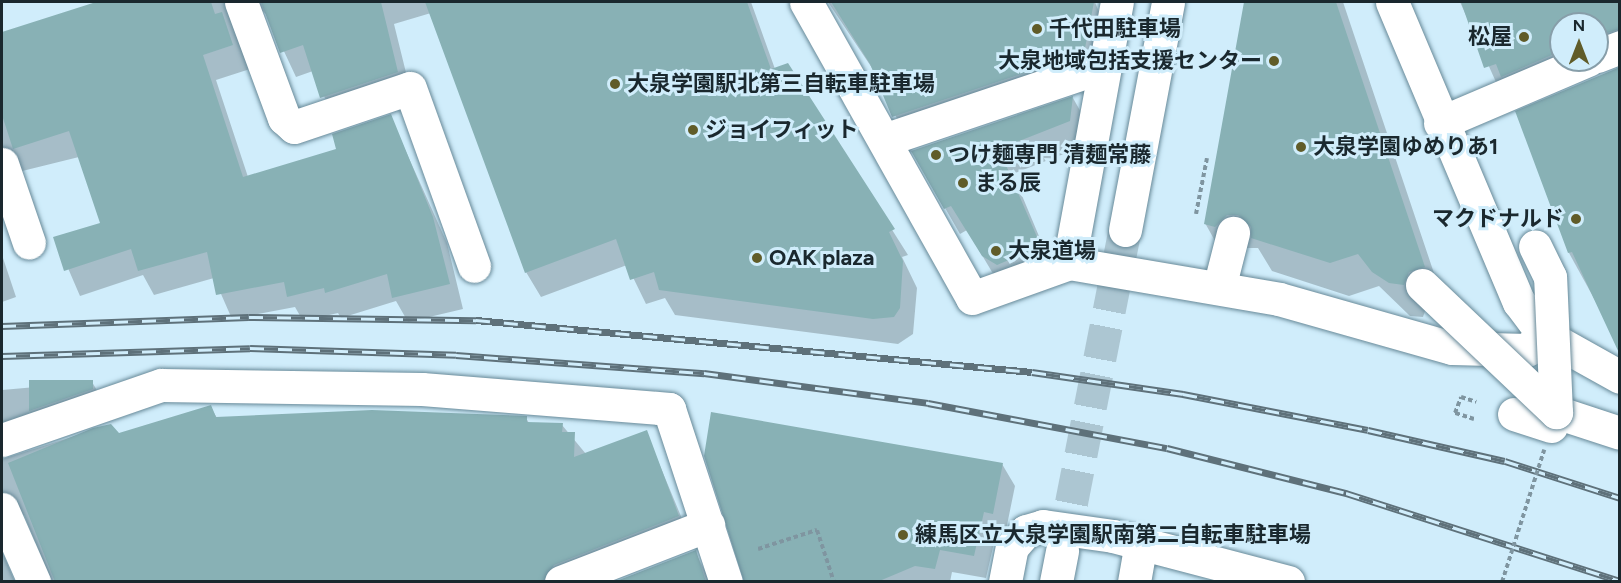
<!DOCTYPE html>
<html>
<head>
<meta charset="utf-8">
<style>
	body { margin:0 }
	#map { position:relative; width:1621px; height:583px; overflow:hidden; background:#d0edfb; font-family:Figtree,"Noto Sans JP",sans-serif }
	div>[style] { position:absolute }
	.shadow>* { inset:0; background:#0003 }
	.building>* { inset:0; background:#88b1b5 }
	.minor-tunnel>* { height:33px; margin-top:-16.5px; transform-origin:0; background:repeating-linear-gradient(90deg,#acc6d2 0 33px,transparent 0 49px) }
	.path>* { height:4px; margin-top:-2px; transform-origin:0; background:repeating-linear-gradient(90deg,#7f95a0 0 4.5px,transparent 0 7.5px) }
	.roads { filter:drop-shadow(0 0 2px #678998) drop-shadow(0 0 2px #678998) }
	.minor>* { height:33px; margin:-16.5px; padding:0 16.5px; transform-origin:16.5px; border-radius:16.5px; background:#fff }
	.rail>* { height:7px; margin-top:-3.5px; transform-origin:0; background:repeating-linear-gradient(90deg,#d0edfb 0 14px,#5e717a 0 28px); box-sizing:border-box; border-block:2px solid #5e717a }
	.path-bridge>* { height:4px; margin-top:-2px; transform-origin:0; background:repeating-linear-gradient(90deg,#7f95a0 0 4.5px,transparent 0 7.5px) }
	.bridges { filter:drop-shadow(0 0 2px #678998) drop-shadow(0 0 2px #678998) }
	.minor-bridge>* { height:33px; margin:-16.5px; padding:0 16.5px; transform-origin:16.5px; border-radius:16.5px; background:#fff }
	.dots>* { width:16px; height:16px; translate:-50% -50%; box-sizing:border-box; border:3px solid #d0edfb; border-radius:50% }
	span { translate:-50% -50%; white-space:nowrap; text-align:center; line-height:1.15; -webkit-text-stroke:6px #d0edfb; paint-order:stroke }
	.poi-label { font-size:22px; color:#1a282e; font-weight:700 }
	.left { translate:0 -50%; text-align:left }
	.right { translate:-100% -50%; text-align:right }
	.frame { position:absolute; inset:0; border:3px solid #1a282e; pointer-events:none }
	.north { position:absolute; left:1549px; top:12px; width:60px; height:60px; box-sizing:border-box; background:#d0edfb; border:2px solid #879ea9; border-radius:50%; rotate:0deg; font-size:16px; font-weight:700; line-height:24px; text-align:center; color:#1a282e }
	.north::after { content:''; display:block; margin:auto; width:21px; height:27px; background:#605c29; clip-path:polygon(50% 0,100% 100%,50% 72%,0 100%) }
</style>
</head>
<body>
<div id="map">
	<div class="shadow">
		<div style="clip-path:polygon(100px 2px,751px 2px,775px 69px,787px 64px,908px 255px,902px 257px,917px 288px,913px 334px,898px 344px,675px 315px,665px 298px,646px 304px,627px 265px,541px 297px,526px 272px,431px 13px,394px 24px,412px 97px,336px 123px,313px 71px,296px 77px,267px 15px,259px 8px,250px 69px,216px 80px,248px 177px,338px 150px,390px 116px,447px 243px,463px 309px,408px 322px,396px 301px,341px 318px,338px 313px,303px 321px,295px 307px,232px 319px,214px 278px,154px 295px,143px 275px,80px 296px,55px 238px,102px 224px,79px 157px,2px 176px,2px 33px)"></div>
		<div style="clip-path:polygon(828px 2px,1095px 2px,1107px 33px,1098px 78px,908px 142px,876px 74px)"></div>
		<div style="clip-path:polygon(1246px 2px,1343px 2px,1443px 300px,1427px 305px,1423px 317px,1410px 316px,1379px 286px,1349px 296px,1272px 271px,1258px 248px,1246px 248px,1235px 260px,1224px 257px,1205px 223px)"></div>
		<div style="clip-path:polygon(evenodd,1460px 2px,1620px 2px,1620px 57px,1500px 91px,1460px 2px,1561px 24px,1597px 24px,1597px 60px,1561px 60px,1561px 24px)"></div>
		<div style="clip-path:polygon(1620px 69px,1612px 331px,1569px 253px)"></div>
		<div style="clip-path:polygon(1073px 98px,1087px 123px,1084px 146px,1013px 174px,1054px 272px,998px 282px,967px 230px,960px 234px,913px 152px)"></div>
		<div style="clip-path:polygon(2px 255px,16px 297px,2px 302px)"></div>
		<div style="clip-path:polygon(92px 382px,105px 404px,2px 449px,2px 390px)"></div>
		<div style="clip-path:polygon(210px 406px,217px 418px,526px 418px,529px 423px,562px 425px,586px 454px,646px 432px,690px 538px,579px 582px,52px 582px,24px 515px,2px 518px,2px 459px,94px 430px,119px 435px)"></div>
		<div style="clip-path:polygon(1002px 464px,1015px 486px,1005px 535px,996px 534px,986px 578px,952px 572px,950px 582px,744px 582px)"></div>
		<div style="clip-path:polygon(2px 551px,15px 582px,2px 582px)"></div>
		<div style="clip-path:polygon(695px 552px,711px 582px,615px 582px)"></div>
	</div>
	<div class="building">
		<div style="clip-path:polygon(96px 2px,211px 2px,215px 14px,222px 12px,233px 45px,203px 55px,243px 177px,336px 149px,332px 134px,391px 114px,433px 217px,450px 284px,392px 298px,387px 274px,325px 293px,324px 288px,287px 297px,284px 282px,216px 295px,207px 252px,138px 271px,131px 249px,64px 271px,53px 237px,100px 223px,69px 131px,13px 149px,2px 115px,2px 32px)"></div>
		<div style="clip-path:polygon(261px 2px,381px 2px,398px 72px,320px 98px,303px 45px,280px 53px)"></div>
		<div style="clip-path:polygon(425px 2px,747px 2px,771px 69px,788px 63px,895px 229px,889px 232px,903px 261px,900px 308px,894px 317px,873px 319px,659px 290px,654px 272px,630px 280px,616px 239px,525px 273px)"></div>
		<div style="clip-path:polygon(831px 2px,1094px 2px,1084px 53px,892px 117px,870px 64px)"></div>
		<div style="clip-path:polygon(1244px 2px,1336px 2px,1425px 267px,1409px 272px,1404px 285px,1389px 283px,1372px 272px,1358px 254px,1330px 263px,1251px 238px,1251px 227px,1238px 215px,1227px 215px,1215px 227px,1204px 224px)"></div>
		<div style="clip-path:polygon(1461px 2px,1620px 2px,1620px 29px,1597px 36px,1597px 24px,1561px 24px,1561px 51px,1501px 77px,1496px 64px,1484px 68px)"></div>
		<div style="clip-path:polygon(1620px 67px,1620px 355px,1572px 252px,1568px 253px,1515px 111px)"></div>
		<div style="clip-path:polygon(1073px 96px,1070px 121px,999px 149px,1041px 246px,997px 265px,982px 256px,951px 206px,944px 209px,911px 151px)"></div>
		<div style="clip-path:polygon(29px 380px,93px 380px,93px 389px,29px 411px)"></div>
		<div style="clip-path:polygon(211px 405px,216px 417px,372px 410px,527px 416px,527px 422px,563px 423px,562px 432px,575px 432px,574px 457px,647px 430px,679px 516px,554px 565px,543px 582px,55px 582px,8px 463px,93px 428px,111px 424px,119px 433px)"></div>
		<div style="clip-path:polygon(711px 412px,1003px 463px,993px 514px,984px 512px,974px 556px,940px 550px,935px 569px,915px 566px,877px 582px,744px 582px,704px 456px)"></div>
		<div style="clip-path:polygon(696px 550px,706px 582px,614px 582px)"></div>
	</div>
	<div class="minor-tunnel">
		<div style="left:1062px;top:551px;width:327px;rotate:-78.9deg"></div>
	</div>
	<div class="path">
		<div style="left:1196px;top:214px;width:57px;rotate:-78.9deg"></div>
		<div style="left:1474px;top:419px;width:20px;rotate:-162deg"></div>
		<div style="left:1455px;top:413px;width:17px;rotate:-69deg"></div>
		<div style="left:1461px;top:397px;width:16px;rotate:18deg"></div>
		<div style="left:758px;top:549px;width:62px;rotate:-17.9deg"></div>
		<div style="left:817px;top:530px;width:55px;rotate:71.9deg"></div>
		<div style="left:916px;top:582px;width:6px"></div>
	</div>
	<div class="roads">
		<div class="minor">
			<div style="left:241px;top:2px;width:124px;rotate:69.7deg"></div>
			<div style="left:284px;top:118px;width:13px;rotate:42deg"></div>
			<div style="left:294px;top:127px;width:122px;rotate:-18.6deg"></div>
			<div style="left:410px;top:88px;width:189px;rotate:70.2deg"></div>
			<div style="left:806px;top:2px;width:339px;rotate:60.7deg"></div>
			<div style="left:972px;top:298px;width:103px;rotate:-19.8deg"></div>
			<div style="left:1069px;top:263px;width:213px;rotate:9.7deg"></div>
			<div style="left:1279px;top:299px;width:180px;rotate:15.8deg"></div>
			<div style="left:1452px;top:348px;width:75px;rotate:1.5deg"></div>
			<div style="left:1527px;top:350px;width:23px;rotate:-45deg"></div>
			<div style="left:1392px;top:2px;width:326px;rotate:67.1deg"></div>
			<div style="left:1519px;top:302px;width:40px;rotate:53deg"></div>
			<div style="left:1543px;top:334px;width:88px;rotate:29.2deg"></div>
			<div style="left:1597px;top:56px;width:25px;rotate:-21deg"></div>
			<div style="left:1440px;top:123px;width:161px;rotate:-23.1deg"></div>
			<div style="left:887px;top:139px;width:229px;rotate:-18.6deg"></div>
			<div style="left:2px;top:164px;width:83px;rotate:71.1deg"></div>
			<div style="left:1125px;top:230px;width:232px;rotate:-79.3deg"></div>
			<div style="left:1069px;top:263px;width:265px;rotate:-79.6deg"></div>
			<div style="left:1219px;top:288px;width:57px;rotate:-75.7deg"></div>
			<div style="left:1556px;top:412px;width:67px;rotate:18.2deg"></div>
			<div style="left:1514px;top:414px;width:39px;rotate:18deg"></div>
			<div style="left:2px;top:440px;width:168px;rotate:-19.1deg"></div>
			<div style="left:161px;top:385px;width:261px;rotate:0.9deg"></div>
			<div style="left:422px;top:389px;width:248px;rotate:4.6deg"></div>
			<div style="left:669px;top:409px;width:182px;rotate:71.8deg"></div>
			<div style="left:2px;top:509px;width:80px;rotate:66.3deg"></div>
			<div style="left:561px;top:582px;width:158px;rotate:-21.2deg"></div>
			<div style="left:1005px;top:582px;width:36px;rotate:-79deg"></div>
			<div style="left:1012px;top:547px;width:21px;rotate:-49deg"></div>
			<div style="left:1026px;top:531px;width:18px;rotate:-16deg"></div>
			<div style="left:1043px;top:526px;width:71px;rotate:8.1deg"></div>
			<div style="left:1113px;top:536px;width:181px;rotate:14.7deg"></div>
			<div style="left:1056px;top:582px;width:32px;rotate:-79deg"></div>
			<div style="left:1134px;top:582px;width:40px;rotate:-80deg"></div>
		</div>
	</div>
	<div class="rail">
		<div style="left:2px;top:326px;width:247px;rotate:-2.1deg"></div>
		<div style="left:249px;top:317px;width:227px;rotate:0.8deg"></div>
		<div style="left:476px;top:320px;width:558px;rotate:5.34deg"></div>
		<div style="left:1032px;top:372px;width:153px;rotate:8.3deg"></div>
		<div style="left:1183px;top:394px;width:188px;rotate:11deg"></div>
		<div style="left:1368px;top:430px;width:140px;rotate:12.8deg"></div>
		<div style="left:1505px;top:461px;width:121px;rotate:17.8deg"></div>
		<div style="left:2px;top:356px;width:248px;rotate:-1.8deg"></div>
		<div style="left:250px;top:348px;width:206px;rotate:1.9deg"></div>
		<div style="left:456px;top:355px;width:249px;rotate:4.2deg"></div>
		<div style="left:704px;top:373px;width:226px;rotate:7.6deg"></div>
		<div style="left:928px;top:403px;width:243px;rotate:10.7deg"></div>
		<div style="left:1167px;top:448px;width:185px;rotate:14.1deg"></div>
		<div style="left:1346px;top:493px;width:288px;rotate:17.8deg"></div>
	</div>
	<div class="path-bridge">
		<div style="left:1502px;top:582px;width:139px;rotate:-72.3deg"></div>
	</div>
	<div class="bridges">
		<div class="minor-bridge">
			<div style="left:1422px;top:285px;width:185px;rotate:43.5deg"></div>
			<div style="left:1556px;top:412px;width:135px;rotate:-92.5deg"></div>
			<div style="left:1550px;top:277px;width:34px;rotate:-116deg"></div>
		</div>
	</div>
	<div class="dots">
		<div style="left:1037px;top:29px;background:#605c29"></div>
		<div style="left:1524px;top:37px;background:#605c29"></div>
		<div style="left:1274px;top:61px;background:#605c29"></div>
		<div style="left:615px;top:84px;background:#605c29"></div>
		<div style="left:693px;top:130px;background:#605c29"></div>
		<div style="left:1301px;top:147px;background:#605c29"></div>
		<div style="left:936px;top:155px;background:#605c29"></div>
		<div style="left:963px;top:183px;background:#605c29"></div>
		<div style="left:1576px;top:219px;background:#605c29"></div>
		<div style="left:996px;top:251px;background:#605c29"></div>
		<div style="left:757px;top:258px;background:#605c29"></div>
		<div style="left:903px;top:535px;background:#605c29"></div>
	</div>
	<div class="poi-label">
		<span class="left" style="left:1049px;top:29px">千代田駐車場</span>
		<span class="right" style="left:1512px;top:37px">松屋</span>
		<span class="right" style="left:1262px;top:61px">大泉地域包括支援センター</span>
		<span class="left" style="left:627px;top:84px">大泉学園駅北第三自転車駐車場</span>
		<span class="left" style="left:705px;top:130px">ジョイフィット</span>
		<span class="left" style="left:1313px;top:147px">大泉学園ゆめりあ1</span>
		<span class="left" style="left:948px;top:155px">つけ麺専門 清麺常藤</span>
		<span class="left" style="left:975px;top:183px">まる辰</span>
		<span class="right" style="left:1564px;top:219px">マクドナルド</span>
		<span class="left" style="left:1008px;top:251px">大泉道場</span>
		<span class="left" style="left:769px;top:258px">OAK plaza</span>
		<span class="left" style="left:915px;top:535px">練馬区立大泉学園駅南第二自転車駐車場</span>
	</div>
	<div class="frame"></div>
	<div class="north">N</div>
</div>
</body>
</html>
